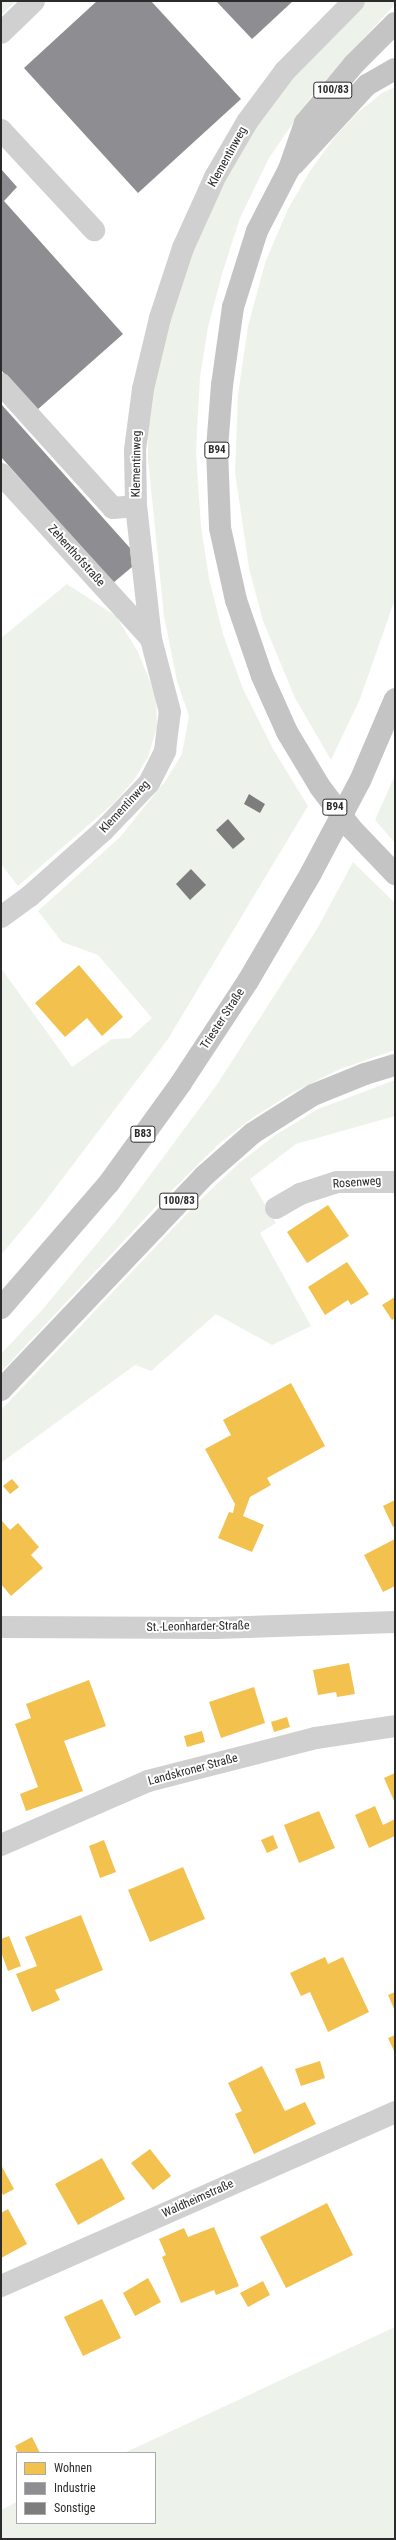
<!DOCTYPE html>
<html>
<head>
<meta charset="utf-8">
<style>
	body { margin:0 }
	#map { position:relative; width:396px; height:2540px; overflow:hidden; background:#fff; font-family:"Roboto Condensed",sans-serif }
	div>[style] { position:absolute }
	.green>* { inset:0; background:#edf3ea }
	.homes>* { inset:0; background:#f2c14e }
	.industry>* { inset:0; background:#8d8d92 }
	.building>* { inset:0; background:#7d7d7d }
	.minor>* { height:22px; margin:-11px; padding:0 11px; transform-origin:11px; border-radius:11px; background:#d0d0d0 }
	.major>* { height:22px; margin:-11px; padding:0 11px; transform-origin:11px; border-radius:11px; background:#c4c4c4 }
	span { translate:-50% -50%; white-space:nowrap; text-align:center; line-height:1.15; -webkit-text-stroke:4px #fff; paint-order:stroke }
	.shield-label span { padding:1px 3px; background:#fff; border:1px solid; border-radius:3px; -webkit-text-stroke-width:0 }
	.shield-label { font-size:11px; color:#2b2b2b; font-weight:700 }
	.street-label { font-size:12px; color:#2b2b2b }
	.frame { position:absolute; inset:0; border:2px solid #2b2b2b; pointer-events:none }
	.legend { position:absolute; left:16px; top:2452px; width:140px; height:72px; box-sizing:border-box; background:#fff; border:1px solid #aaa; margin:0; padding:5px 7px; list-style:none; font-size:12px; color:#2b2b2b }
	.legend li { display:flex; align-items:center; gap:8px; height:20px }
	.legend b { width:20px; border:1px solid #aaa }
</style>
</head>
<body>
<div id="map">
	<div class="green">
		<div style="clip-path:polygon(1px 1px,16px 1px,1px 15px)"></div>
		<div style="clip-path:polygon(365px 1px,395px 1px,395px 4px,313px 94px,269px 158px,240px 218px,222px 274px,208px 327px,200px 377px,196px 451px,201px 527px,209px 578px,223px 634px,243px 689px,273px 749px,308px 806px,168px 1039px,41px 1207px,1px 1255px,1px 968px,72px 1067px,112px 1039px,130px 1038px,152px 1018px,98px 955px,62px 942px,38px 911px,120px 837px,166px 780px,182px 754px,189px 716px,177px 681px,164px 616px,148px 459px,148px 421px,155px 369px,190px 251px,243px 146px,281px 87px)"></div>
		<div style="clip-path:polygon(395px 87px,395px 599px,360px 699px,331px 760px,295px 698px,263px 621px,249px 568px,235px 472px,238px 395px,248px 326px,266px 260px,288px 209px,310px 171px,334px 138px,357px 113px,382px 93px)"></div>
		<div style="clip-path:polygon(67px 584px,116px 616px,138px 652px,156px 696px,157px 727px,148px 757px,134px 780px,115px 802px,18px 886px,1px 864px,1px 638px)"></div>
		<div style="clip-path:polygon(395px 775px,395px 843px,375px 820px)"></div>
		<div style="clip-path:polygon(353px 862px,395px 903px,395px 1050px,340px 1069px,292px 1093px,251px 1119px,220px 1143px,163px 1199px,1px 1372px,1px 1354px,42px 1310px,119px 1217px,216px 1086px,317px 929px)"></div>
		<div style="clip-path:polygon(395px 1080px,395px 1116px,296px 1144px,250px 1179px,276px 1223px,260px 1233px,311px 1326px,272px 1345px,216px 1314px,151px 1371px,135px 1365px,1px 1463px,1px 1410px,198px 1202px,239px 1163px,274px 1136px,318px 1109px)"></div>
		<div style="clip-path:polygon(395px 2327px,395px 2539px,1px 2539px,1px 2510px,17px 2502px,17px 2523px,155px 2523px,155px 2453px,124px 2453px)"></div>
	</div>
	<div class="homes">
		<div style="clip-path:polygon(79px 965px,123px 1017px,102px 1036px,87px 1018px,65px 1037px,35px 1003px)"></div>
		<div style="clip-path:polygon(328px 1205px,349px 1236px,307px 1263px,287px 1232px)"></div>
		<div style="clip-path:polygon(347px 1262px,369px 1294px,351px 1305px,348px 1300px,325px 1315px,308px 1287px)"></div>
		<div style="clip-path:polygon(395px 1297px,395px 1318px,392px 1320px,382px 1305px)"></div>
		<div style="clip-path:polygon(291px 1383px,325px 1446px,267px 1478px,271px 1485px,250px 1497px,243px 1516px,264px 1525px,252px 1552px,218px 1538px,229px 1512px,233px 1513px,235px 1504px,205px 1449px,231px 1435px,223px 1420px)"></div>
		<div style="clip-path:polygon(12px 1479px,19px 1487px,10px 1494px,3px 1486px)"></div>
		<div style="clip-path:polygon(395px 1500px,395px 1526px,393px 1527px,383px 1506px)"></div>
		<div style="clip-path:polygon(1px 1520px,10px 1530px,18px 1523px,39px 1547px,31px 1555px,43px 1568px,11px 1596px,1px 1584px)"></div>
		<div style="clip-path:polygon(395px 1539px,395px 1586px,383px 1592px,364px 1555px)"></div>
		<div style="clip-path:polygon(349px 1663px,355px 1694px,337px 1697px,336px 1692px,318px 1695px,313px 1670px)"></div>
		<div style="clip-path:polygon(89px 1680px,106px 1726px,64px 1741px,83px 1791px,26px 1811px,20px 1794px,38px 1787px,15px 1724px,31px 1718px,26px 1704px)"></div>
		<div style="clip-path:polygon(254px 1687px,265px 1723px,221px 1738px,209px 1702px)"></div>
		<div style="clip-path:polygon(287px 1717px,290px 1727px,274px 1732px,271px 1722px)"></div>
		<div style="clip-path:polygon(202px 1731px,205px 1742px,187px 1747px,184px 1736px)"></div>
		<div style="clip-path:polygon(395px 1773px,395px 1803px,384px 1778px)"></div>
		<div style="clip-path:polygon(375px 1806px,383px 1825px,395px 1819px,395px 1836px,369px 1848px,355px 1815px)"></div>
		<div style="clip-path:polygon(319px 1811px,335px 1848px,299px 1863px,284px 1825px)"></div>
		<div style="clip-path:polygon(273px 1835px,278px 1848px,267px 1853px,261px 1840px)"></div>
		<div style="clip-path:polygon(104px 1840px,116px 1872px,100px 1878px,89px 1846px)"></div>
		<div style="clip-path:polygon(183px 1867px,205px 1919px,150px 1942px,128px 1890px)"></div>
		<div style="clip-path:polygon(81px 1915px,103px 1970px,55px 1990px,60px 2000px,32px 2012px,16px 1974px,37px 1966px,25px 1937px)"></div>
		<div style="clip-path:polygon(9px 1936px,21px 1966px,8px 1971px,1px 1952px,1px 1939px)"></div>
		<div style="clip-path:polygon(325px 1957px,328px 1964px,343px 1957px,369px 2012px,328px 2032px,310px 1992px,301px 1996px,290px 1973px)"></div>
		<div style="clip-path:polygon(395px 1992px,395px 2011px,388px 1995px)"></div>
		<div style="clip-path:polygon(395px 2035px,395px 2053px,388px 2038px)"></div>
		<div style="clip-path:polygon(320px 2061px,325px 2078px,301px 2086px,295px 2069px)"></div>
		<div style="clip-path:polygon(262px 2066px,285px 2111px,305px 2102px,316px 2124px,254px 2154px,235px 2114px,242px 2111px,228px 2083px)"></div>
		<div style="clip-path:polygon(150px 2149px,171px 2176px,153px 2190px,131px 2163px)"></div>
		<div style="clip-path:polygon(102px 2158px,125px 2199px,78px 2225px,55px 2184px)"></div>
		<div style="clip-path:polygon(1px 2165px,14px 2189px,3px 2195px,1px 2191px)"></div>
		<div style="clip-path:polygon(327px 2203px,353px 2255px,286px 2288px,260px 2237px)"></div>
		<div style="clip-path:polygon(8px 2209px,27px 2244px,1px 2258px,1px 2213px)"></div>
		<div style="clip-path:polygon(214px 2227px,239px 2286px,216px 2295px,214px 2290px,181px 2303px,162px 2257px,166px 2255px,159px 2239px,184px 2228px,188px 2237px)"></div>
		<div style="clip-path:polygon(148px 2278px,161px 2302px,135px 2316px,123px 2293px)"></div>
		<div style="clip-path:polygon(263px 2281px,270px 2295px,248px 2307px,240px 2293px)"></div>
		<div style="clip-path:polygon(102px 2299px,121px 2338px,83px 2356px,64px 2317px)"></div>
		<div style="clip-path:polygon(32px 2437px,40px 2453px,18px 2453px,15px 2446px)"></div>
	</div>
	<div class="industry">
		<div style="clip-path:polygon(97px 1px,151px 1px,241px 99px,138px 193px,24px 68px)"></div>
		<div style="clip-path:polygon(216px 1px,293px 1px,252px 39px)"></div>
		<div style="clip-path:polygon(1px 169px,17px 187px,4px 201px,123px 334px,37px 410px,1px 370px)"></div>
		<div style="clip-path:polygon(1px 404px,130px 548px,132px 567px,113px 583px,1px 457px)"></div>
	</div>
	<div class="building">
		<div style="clip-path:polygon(249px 794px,265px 804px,260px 813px,244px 804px)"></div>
		<div style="clip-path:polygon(228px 819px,245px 839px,233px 849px,216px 830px)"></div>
		<div style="clip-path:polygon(191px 869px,206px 885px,190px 900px,176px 884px)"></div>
	</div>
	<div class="minor">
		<div style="left:1px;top:33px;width:46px;rotate:-44.1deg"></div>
		<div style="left:1px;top:130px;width:137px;rotate:47.1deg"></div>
		<div style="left:1px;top:384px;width:167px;rotate:47.9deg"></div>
		<div style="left:113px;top:508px;width:23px;rotate:-5deg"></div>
		<div style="left:1px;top:474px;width:223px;rotate:47.7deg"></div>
		<div style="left:1px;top:917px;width:36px;rotate:-36deg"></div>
		<div style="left:30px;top:896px;width:99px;rotate:-41.7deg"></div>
		<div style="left:104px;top:830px;width:65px;rotate:-46.2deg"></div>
		<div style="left:149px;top:783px;width:36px;rotate:-63deg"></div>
		<div style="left:165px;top:751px;width:39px;rotate:-83deg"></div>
		<div style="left:170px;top:712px;width:75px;rotate:-104.6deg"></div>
		<div style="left:151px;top:639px;width:134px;rotate:-96.4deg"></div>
		<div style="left:136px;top:506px;width:56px;rotate:-91deg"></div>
		<div style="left:135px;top:450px;width:62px;rotate:-82.5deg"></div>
		<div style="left:143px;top:389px;width:73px;rotate:-76.5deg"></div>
		<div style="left:160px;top:318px;width:74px;rotate:-71.8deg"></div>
		<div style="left:183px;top:248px;width:78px;rotate:-65.7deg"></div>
		<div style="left:215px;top:177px;width:64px;rotate:-59.8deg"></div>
		<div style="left:247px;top:122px;width:64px;rotate:-53.3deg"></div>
		<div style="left:285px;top:71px;width:98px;rotate:-45.4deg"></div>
		<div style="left:276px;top:1208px;width:28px;rotate:-30deg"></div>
		<div style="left:300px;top:1194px;width:39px;rotate:-18deg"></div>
		<div style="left:337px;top:1182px;width:58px"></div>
		<div style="left:1px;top:1627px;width:214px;rotate:0.3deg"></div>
		<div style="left:215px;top:1628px;width:180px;rotate:-1.9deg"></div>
		<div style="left:1px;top:1845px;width:160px;rotate:-23.5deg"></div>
		<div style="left:148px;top:1781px;width:173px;rotate:-14.4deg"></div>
		<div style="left:316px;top:1738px;width:80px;rotate:-8.6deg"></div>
		<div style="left:1px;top:2286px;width:431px;rotate:-23.8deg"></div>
	</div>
	<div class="major">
		<div style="left:395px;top:23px;width:58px;rotate:135deg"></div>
		<div style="left:354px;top:64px;width:77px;rotate:129.7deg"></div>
		<div style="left:305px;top:123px;width:49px;rotate:109.2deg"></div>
		<div style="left:289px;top:169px;width:70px;rotate:117.3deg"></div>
		<div style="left:257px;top:231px;width:80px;rotate:107.5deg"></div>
		<div style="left:233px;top:307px;width:79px;rotate:98deg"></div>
		<div style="left:222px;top:385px;width:64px;rotate:94.5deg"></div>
		<div style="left:217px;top:449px;width:79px;rotate:87.8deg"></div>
		<div style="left:220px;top:528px;width:74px;rotate:77.5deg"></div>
		<div style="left:236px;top:600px;width:80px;rotate:71.1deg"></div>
		<div style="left:262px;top:676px;width:61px;rotate:65.9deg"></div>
		<div style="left:287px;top:732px;width:64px;rotate:59deg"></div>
		<div style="left:320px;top:787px;width:51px;rotate:52.9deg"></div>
		<div style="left:351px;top:828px;width:64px;rotate:46.3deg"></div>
		<div style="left:294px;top:164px;width:108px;rotate:-47.3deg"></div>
		<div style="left:367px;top:85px;width:32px;rotate:-30deg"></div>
		<div style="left:1px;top:1308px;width:165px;rotate:-49.2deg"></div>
		<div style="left:109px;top:1183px;width:123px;rotate:-54.2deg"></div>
		<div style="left:181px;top:1083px;width:122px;rotate:-56.7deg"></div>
		<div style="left:248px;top:981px;width:125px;rotate:-59.7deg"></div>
		<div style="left:311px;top:873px;width:104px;rotate:-62deg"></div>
		<div style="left:360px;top:781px;width:89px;rotate:-66.9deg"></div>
		<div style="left:1px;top:1390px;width:295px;rotate:-46.5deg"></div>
		<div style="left:204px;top:1176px;width:65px;rotate:-41.3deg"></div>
		<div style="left:253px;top:1133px;width:71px;rotate:-32.3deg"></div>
		<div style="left:313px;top:1095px;width:56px;rotate:-22deg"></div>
		<div style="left:365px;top:1074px;width:31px;rotate:-17deg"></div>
	</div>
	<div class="shield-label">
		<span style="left:333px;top:90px">100/83</span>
		<span style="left:217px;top:450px">B94</span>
		<span style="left:335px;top:807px">B94</span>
		<span style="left:143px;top:1134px">B83</span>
		<span style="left:179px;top:1201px">100/83</span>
	</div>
	<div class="street-label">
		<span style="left:228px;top:157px;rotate:-61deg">Klementinweg</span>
		<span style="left:137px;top:464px;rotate:-89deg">Klementinweg</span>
		<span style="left:76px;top:556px;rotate:48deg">Zehenthofstraße</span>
		<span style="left:125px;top:807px;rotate:-47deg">Klementinweg</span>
		<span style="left:223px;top:1019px;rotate:-57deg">Triester Straße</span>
		<span style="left:357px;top:1183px;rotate:-4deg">Rosenweg</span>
		<span style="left:198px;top:1627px;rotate:-1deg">St.-Leonharder-Straße</span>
		<span style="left:193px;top:1770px;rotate:-15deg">Landskroner Straße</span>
		<span style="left:198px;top:2199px;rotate:-24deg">Waldheimstraße</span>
	</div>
	<div class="frame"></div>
	<ul class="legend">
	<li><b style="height:11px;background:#f2c14e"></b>Wohnen</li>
	<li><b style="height:11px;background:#8d8d92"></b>Industrie</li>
	<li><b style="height:11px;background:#7d7d7d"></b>Sonstige</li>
	</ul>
</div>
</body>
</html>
